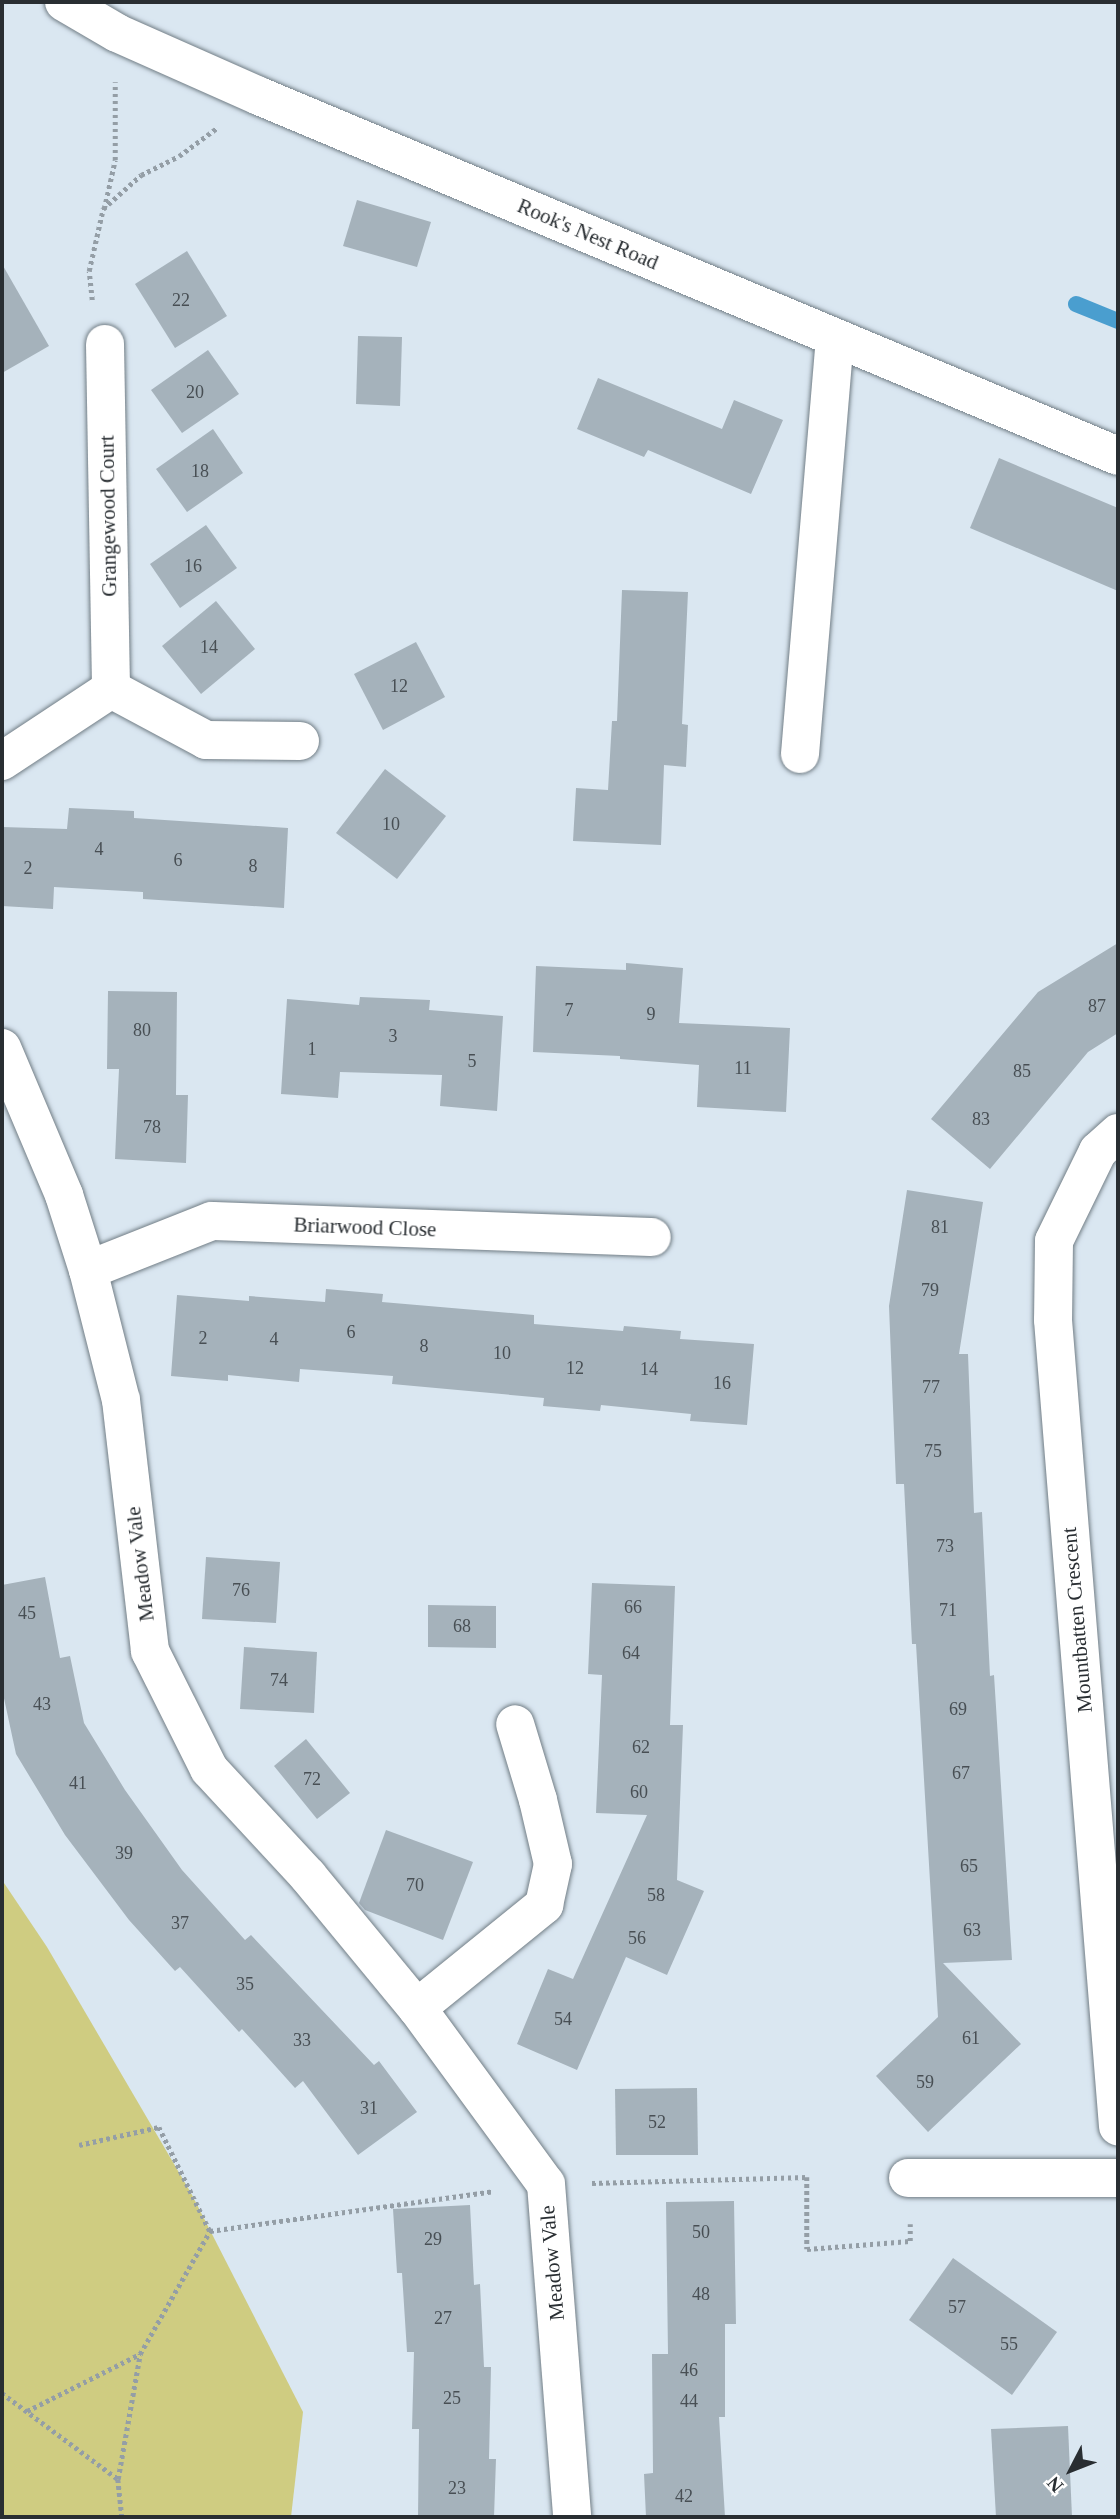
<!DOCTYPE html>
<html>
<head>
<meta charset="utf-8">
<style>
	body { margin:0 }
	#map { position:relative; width:1120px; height:2519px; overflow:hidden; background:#dae7f1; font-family:"Times New Roman",serif }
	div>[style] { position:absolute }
	.green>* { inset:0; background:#cfcc81 }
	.stream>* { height:16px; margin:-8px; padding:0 8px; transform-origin:8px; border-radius:8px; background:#4a9ecf }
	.building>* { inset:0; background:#a5b2bb }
	.path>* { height:4.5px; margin-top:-2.25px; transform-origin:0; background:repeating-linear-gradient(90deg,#949ea6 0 3.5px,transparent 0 7px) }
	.roads { filter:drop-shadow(0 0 2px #727e86) drop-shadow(0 0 2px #727e86) }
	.minor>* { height:38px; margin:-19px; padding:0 19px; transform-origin:19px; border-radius:19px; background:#fff }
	span { translate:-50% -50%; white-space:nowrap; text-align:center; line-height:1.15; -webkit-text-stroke:7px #fff; paint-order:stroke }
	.number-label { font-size:18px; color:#484f54 }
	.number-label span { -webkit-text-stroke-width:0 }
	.street-label { font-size:21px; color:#292e32 }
	.frame { position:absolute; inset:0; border:4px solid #292e32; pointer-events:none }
	.north { position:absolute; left:1036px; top:2435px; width:70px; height:70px; -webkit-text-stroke:5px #fff; paint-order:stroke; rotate:228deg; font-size:19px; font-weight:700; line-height:28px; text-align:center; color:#292e32 }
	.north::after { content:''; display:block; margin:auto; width:24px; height:32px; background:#292e32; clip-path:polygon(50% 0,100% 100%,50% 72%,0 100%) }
</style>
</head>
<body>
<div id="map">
	<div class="green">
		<div style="clip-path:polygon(2px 1880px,47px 1947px,191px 2193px,303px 2412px,291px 2517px,2px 2517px)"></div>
	</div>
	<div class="stream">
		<div style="left:1076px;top:304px;width:45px;rotate:22deg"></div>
	</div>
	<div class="building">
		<div style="clip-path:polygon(357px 200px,431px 222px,417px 267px,343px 246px)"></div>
		<div style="clip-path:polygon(187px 251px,227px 316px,175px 348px,135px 284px)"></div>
		<div style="clip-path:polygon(2px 264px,49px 346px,2px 373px)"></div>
		<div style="clip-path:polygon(358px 336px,402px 337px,400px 406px,356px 404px)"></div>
		<div style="clip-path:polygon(208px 350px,239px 394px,182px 433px,151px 390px)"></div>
		<div style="clip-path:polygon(598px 378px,722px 429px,734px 400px,783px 420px,751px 494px,648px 450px,644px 457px,577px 429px)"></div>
		<div style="clip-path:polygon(213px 429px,243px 473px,187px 512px,156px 469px)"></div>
		<div style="clip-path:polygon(999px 458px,1118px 508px,1118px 591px,970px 528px)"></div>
		<div style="clip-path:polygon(206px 525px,237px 568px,180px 608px,150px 564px)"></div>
		<div style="clip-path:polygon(622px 590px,688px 592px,682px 724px,688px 725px,686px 767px,664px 765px,661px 845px,573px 841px,576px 788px,608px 790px,612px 721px,617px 721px)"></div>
		<div style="clip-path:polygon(216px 601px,255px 649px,201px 694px,162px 646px)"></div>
		<div style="clip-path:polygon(416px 642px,445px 697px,383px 730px,354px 674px)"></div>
		<div style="clip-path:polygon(385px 769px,446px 816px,397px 879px,336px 833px)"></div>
		<div style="clip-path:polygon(69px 808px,134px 811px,134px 818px,288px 828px,284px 908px,143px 899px,143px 892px,54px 887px,53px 909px,2px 906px,2px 827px,67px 829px)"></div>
		<div style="clip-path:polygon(1118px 943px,1118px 1033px,1088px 1052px,990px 1169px,931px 1119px,1038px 992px)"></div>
		<div style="clip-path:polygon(626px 963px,683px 968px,679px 1023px,790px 1028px,786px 1112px,697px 1107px,699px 1065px,620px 1059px,620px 1056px,533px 1052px,536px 966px,626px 970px)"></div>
		<div style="clip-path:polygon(108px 991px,177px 992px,176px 1095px,188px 1095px,186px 1163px,115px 1159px,119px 1069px,107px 1069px)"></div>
		<div style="clip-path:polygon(360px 997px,430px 1000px,429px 1010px,503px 1016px,497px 1111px,440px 1106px,442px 1075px,340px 1072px,338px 1098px,281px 1094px,287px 999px,359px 1005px)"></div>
		<div style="clip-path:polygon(907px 1190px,983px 1202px,959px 1354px,968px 1354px,974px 1513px,982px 1512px,990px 1676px,994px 1675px,1012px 1960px,943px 1963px,1021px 2044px,928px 2132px,876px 2076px,938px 2017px,916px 1644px,912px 1644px,904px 1484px,896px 1484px,889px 1306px)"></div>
		<div style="clip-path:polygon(326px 1289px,383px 1294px,382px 1302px,534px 1315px,534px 1324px,623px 1331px,624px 1326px,681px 1331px,680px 1339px,754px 1344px,747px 1425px,690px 1421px,691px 1414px,601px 1405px,600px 1411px,543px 1406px,544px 1398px,392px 1384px,393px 1376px,300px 1369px,299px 1382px,228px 1375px,228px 1381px,171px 1376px,177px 1295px,249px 1301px,249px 1296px,325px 1302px)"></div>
		<div style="clip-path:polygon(206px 1557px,280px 1562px,276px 1623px,202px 1619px)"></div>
		<div style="clip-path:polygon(45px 1577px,60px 1658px,70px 1656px,84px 1723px,125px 1790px,182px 1870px,245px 1940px,251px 1935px,374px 2065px,379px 2061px,417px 2112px,358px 2155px,303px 2081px,295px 2088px,242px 2029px,239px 2032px,180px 1967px,175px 1971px,129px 1920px,65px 1835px,16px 1754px,2px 1689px,2px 1585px)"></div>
		<div style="clip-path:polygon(592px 1583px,675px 1586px,670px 1725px,683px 1725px,677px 1880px,704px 1891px,667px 1975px,626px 1957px,577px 2070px,517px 2044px,548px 1969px,573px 1979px,647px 1815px,596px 1813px,602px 1675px,588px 1674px)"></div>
		<div style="clip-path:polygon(428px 1605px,496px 1606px,496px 1648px,428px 1647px)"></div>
		<div style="clip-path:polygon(244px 1647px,317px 1652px,314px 1713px,240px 1709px)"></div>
		<div style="clip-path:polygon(306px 1739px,350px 1793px,317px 1819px,274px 1766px)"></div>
		<div style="clip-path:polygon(386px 1830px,473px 1862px,443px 1940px,365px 1910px,359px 1903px)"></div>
		<div style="clip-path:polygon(697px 2088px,698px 2155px,616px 2155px,615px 2089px)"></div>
		<div style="clip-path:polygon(734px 2201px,736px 2324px,725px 2324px,725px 2417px,719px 2417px,725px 2517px,646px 2517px,644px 2474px,653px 2473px,652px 2354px,668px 2354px,666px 2202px)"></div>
		<div style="clip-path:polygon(470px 2205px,474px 2285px,480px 2284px,484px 2367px,491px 2367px,489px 2459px,496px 2459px,494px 2517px,418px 2517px,419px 2429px,412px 2429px,414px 2352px,407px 2352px,402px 2273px,397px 2273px,393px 2209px)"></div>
		<div style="clip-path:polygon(953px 2258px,1057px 2332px,1012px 2395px,909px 2320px)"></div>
		<div style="clip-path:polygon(1068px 2426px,1072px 2517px,996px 2517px,991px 2429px)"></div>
	</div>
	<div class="path">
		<div style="left:104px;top:209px;width:50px;rotate:-77.3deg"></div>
		<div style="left:115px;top:160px;width:78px;rotate:-90deg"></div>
		<div style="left:92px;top:300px;width:29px;rotate:-96deg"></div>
		<div style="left:89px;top:271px;width:64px;rotate:-77.3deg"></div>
		<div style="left:103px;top:209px;width:51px;rotate:-41.8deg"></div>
		<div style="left:141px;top:175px;width:42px;rotate:-26.6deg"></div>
		<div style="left:179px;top:156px;width:47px;rotate:-36.4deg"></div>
		<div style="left:79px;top:2145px;width:82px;rotate:-12.7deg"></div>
		<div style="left:159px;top:2127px;width:116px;rotate:63.9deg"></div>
		<div style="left:592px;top:2183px;width:215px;rotate:-1.6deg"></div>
		<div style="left:807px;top:2177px;width:72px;rotate:90deg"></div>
		<div style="left:807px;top:2249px;width:103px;rotate:-4.4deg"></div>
		<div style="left:910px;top:2241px;width:17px;rotate:-90deg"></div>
		<div style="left:2px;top:2393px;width:144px;rotate:36.6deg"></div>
		<div style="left:118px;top:2479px;width:38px;rotate:84deg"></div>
		<div style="left:27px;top:2411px;width:127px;rotate:-26.8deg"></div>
		<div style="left:140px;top:2354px;width:142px;rotate:-60.4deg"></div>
		<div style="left:210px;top:2231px;width:286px;rotate:-8deg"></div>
		<div style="left:118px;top:2479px;width:127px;rotate:-80deg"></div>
	</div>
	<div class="roads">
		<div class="minor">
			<div style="left:64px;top:2px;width:61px;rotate:30.3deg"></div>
			<div style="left:117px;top:33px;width:155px;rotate:23.9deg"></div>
			<div style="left:259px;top:96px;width:931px;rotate:22.74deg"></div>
			<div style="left:105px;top:344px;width:345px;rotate:89deg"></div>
			<div style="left:800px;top:754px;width:417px;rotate:-85.2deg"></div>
			<div style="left:2px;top:761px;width:131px;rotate:-33.4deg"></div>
			<div style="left:111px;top:689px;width:108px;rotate:28.2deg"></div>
			<div style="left:206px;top:740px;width:94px;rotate:0.6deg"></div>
			<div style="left:2px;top:1048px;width:160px;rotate:67.1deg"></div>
			<div style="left:64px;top:1195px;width:79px;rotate:72.3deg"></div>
			<div style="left:88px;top:1270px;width:134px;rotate:75.8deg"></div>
			<div style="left:121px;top:1400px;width:253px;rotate:83.4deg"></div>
			<div style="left:150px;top:1651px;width:132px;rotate:63.4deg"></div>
			<div style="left:209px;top:1769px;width:146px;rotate:47.2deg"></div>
			<div style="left:308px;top:1876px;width:171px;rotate:50.5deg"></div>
			<div style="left:417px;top:2008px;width:218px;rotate:53.8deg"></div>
			<div style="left:546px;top:2184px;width:334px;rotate:85.5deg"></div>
			<div style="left:1118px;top:1133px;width:27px;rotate:138deg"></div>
			<div style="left:1098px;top:1151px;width:100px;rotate:116.1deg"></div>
			<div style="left:1054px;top:1241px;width:79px;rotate:90.7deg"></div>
			<div style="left:1053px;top:1320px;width:809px;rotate:85.39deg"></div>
			<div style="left:88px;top:1270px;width:133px;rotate:-21.6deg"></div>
			<div style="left:212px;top:1221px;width:440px;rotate:2.1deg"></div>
			<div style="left:417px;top:2008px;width:164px;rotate:-39deg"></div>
			<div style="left:544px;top:1905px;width:42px;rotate:-77.6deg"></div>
			<div style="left:553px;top:1864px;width:66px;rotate:-103.2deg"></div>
			<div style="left:538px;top:1800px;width:79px;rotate:-106.8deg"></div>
			<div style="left:908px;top:2178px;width:210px"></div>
		</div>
	</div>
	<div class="number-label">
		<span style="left:181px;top:300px">22</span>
		<span style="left:195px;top:392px">20</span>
		<span style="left:200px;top:471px">18</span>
		<span style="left:193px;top:566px">16</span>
		<span style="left:209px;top:647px">14</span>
		<span style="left:399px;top:686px">12</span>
		<span style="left:391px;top:824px">10</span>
		<span style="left:99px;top:849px">4</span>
		<span style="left:178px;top:860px">6</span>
		<span style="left:253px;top:866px">8</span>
		<span style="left:28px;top:868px">2</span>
		<span style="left:1097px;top:1006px">87</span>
		<span style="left:569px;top:1010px">7</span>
		<span style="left:651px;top:1014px">9</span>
		<span style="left:142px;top:1030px">80</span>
		<span style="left:393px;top:1036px">3</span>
		<span style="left:312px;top:1049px">1</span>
		<span style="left:472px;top:1061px">5</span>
		<span style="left:743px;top:1068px">11</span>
		<span style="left:1022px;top:1071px">85</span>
		<span style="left:981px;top:1119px">83</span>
		<span style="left:152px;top:1127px">78</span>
		<span style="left:940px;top:1227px">81</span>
		<span style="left:930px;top:1290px">79</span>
		<span style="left:351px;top:1332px">6</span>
		<span style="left:203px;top:1338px">2</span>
		<span style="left:274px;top:1339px">4</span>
		<span style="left:424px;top:1346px">8</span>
		<span style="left:502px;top:1353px">10</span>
		<span style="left:575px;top:1368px">12</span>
		<span style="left:649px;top:1369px">14</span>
		<span style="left:722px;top:1383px">16</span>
		<span style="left:931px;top:1387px">77</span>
		<span style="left:933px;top:1451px">75</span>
		<span style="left:945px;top:1546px">73</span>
		<span style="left:241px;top:1590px">76</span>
		<span style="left:633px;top:1607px">66</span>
		<span style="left:948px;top:1610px">71</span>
		<span style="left:27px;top:1613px">45</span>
		<span style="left:462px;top:1626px">68</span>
		<span style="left:631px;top:1653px">64</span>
		<span style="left:279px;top:1680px">74</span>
		<span style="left:42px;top:1704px">43</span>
		<span style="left:958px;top:1709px">69</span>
		<span style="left:641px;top:1747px">62</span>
		<span style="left:961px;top:1773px">67</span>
		<span style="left:312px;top:1779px">72</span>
		<span style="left:78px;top:1783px">41</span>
		<span style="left:639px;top:1792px">60</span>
		<span style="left:124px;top:1853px">39</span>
		<span style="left:969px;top:1866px">65</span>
		<span style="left:415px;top:1885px">70</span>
		<span style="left:656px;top:1895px">58</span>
		<span style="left:180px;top:1923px">37</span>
		<span style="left:972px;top:1930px">63</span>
		<span style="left:637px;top:1938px">56</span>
		<span style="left:245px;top:1984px">35</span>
		<span style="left:563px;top:2019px">54</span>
		<span style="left:971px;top:2038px">61</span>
		<span style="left:302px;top:2040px">33</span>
		<span style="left:925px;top:2082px">59</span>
		<span style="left:369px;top:2108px">31</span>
		<span style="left:657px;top:2122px">52</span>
		<span style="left:701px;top:2232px">50</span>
		<span style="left:433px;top:2239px">29</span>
		<span style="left:701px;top:2294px">48</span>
		<span style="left:957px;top:2307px">57</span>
		<span style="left:443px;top:2318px">27</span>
		<span style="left:1009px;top:2344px">55</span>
		<span style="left:689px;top:2370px">46</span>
		<span style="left:452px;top:2398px">25</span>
		<span style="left:689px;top:2401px">44</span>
		<span style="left:457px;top:2488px">23</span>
		<span style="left:684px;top:2496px">42</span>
	</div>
	<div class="street-label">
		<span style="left:588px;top:234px;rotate:23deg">Rook's Nest Road</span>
		<span style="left:108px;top:516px;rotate:-91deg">Grangewood Court</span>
		<span style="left:365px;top:1227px;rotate:2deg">Briarwood Close</span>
		<span style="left:140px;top:1564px;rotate:-97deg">Meadow Vale</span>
		<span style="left:1077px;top:1620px;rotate:-95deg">Mountbatten Crescent</span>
		<span style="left:552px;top:2263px;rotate:-95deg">Meadow Vale</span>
	</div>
	<div class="frame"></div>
	<div class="north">N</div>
</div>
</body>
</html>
